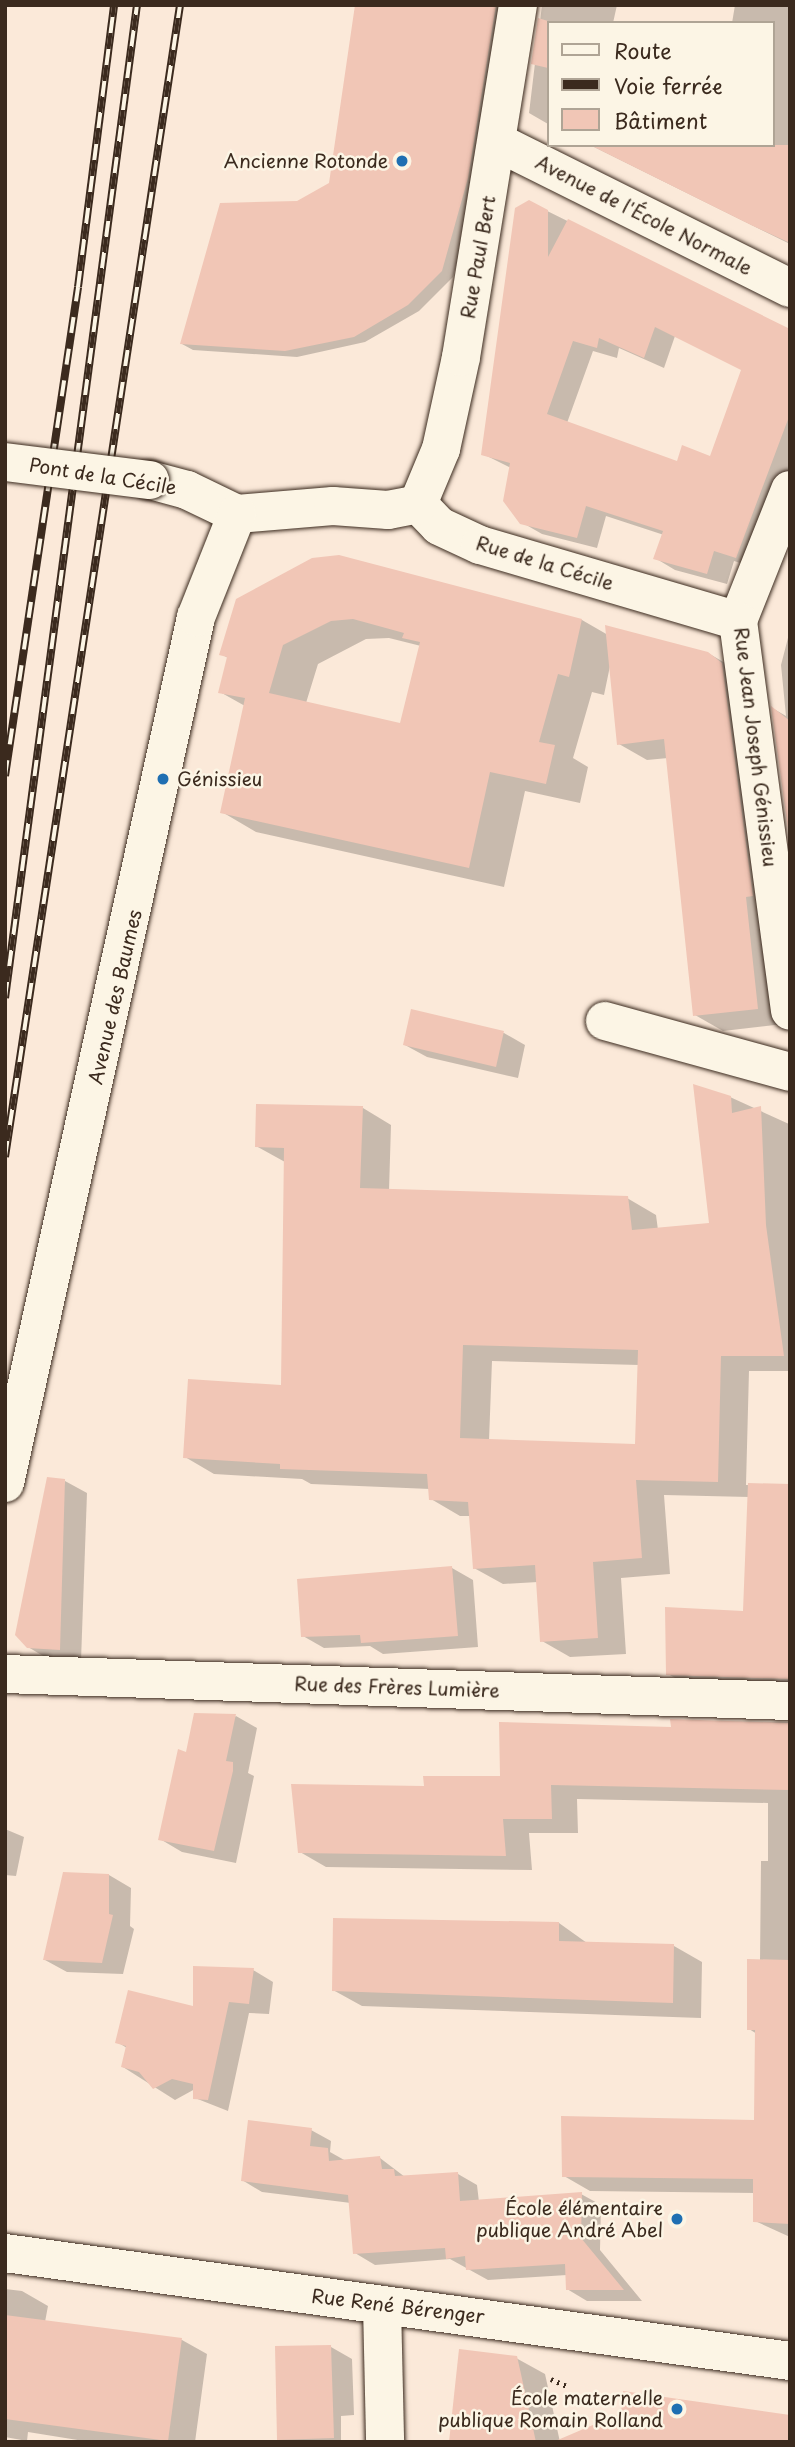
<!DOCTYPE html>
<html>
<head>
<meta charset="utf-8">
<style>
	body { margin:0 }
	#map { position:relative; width:795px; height:2447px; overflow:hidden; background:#fbe9d9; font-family:"Playpen Sans",sans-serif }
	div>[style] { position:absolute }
	.shadow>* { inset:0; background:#0003 }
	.building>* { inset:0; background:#f1c6b6 }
	.path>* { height:4.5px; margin-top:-2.25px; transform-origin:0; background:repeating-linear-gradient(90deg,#3b2a1e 0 2px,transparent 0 7px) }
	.roads { filter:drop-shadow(0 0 2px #3b2a1e) drop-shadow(0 0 2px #3b2a1e) }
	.minor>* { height:38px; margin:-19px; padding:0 19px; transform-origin:19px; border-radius:19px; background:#fcf5e5 }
	.rail>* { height:8px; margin-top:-4px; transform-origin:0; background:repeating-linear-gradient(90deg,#fcf5e5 0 16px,#3b2a1e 0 32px); box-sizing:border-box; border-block:2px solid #3b2a1e }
	.bridges { filter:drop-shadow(0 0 2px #3b2a1e) drop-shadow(0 0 2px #3b2a1e) }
	.minor-bridge>* { height:38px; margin:-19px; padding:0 19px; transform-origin:19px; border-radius:19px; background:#fcf5e5 }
	.dots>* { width:19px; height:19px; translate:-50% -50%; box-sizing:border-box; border:4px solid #fcf5e5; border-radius:50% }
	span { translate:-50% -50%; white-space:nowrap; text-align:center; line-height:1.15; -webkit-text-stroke:5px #fcf5e5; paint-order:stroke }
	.poi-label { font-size:19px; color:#3b2a1e }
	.right { translate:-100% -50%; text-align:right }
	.left { translate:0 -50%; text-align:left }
	.street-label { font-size:19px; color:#3b2a1e }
	.frame { position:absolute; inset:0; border:7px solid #3b2a1e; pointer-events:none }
	.legend { position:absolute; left:547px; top:21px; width:228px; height:126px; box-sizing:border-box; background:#fcf5e5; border:2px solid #afa495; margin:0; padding:9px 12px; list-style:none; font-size:21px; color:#3b2a1e }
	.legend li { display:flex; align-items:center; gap:14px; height:35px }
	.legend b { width:35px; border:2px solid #afa495 }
</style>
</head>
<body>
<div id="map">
	<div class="shadow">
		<div style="clip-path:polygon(357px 5px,509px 5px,478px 184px,453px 277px,419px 311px,365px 342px,297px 357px,193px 350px,182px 344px,297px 203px,331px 184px)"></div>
		<div style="clip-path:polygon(542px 5px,617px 5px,613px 23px,548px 23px,548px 124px,529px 113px)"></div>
		<div style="clip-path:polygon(735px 5px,790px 5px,790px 244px,590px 145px,772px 145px,772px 23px,732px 23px)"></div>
		<div style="clip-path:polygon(evenodd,529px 202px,790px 331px,790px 497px,756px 568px,734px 561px,727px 584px,675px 570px,655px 558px,664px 535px,606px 516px,597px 548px,542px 534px,521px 522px,511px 468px,483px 454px,529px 202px,675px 336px,743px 370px,711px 459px,678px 463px,567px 423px,593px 351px,617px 358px,619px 348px,664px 368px,675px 336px)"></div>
		<div style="clip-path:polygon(evenodd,237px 600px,582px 620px,608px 635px,708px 653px,737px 670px,783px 1024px,723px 1031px,695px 1015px,668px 758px,647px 760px,619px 744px,610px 666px,604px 695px,592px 692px,573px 758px,588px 767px,580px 803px,525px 791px,504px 887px,256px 832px,222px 812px,245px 706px,220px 692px,228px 658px,221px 654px,237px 600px,389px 638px,421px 646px,401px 725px,306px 703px,318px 664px,366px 639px,389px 638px)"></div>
		<div style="clip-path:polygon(790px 630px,790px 830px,774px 709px,786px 716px,781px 665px)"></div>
		<div style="clip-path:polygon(504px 1033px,525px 1045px,518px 1078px,427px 1057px,405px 1045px)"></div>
		<div style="clip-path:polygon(evenodd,730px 1097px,789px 1124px,790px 1371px,749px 1371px,746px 1485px,790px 1486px,790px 1694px,695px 1689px,668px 1674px,745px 1613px,749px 1497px,664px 1495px,670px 1574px,621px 1578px,626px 1654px,570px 1657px,542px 1641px,538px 1582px,503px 1584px,474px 1568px,471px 1516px,460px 1516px,431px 1499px,430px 1489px,311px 1484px,302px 1479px,214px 1474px,185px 1457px,282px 1387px,285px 1162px,256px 1146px,363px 1108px,391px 1125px,389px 1191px,627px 1198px,656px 1215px,658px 1230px,710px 1225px,730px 1097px,492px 1361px,639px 1365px,636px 1446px,489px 1441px,492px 1361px)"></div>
		<div style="clip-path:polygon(65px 1481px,87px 1493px,81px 1661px,50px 1660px,28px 1647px)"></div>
		<div style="clip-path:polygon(452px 1568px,473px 1580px,478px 1647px,383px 1654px,370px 1646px,324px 1648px,303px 1636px)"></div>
		<div style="clip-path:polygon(236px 1716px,257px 1728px,248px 1773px,254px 1776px,236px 1863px,182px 1852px,160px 1839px,187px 1754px)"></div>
		<div style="clip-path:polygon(672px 1721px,790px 1722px,790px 2237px,755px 2221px,755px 2193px,590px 2191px,564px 2176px,756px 2122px,757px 2034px,749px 2029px,760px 1961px,761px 1861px,768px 1861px,768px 1803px,577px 1799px,578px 1833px,529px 1833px,532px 1870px,326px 1867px,300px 1852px,426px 1788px,502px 1777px,673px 1729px)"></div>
		<div style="clip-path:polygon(5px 1829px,24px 1837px,16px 1876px,5px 1875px)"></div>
		<div style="clip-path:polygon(109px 1875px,131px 1888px,130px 1926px,134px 1929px,123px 1974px,67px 1972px,45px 1960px)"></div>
		<div style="clip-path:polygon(559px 1923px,587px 1943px,674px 1946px,702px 1962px,701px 2018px,362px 2006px,333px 1990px)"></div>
		<div style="clip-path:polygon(253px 1970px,273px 1982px,269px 2014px,249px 2013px,228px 2111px,195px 2098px,195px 2089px,175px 2100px,123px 2067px,127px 2048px,117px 2042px,195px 2008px)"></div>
		<div style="clip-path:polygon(311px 2130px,331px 2141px,330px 2152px,346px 2161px,380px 2158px,405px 2177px,458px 2174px,477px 2185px,479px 2202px,581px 2194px,601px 2205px,600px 2250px,642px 2301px,587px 2301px,567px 2289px,567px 2275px,488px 2280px,450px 2259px,375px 2265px,355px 2253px,351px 2203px,262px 2192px,242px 2180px)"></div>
		<div style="clip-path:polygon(5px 2289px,22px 2291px,48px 2306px,45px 2322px,182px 2340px,207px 2354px,195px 2442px,90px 2442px,28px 2432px,27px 2441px,5px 2437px)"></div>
		<div style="clip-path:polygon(277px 2347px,331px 2347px,352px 2359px,354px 2415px,341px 2416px,341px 2442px,273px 2442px,279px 2442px)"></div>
		<div style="clip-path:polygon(516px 2358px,545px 2374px,560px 2442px,468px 2442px)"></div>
	</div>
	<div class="building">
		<div style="clip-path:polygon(355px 5px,496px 5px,468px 178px,442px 271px,408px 305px,354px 337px,285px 351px,180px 344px,220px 203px,297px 201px,329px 183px)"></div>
		<div style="clip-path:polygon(538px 18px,548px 21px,548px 68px,531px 64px)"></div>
		<div style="clip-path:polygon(590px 145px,790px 145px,790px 243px,751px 225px)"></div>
		<div style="clip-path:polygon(evenodd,529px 200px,548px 210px,548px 257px,568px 219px,790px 329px,790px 414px,736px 558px,714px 551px,707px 574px,653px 559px,663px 531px,586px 506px,577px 538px,520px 524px,503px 501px,510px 463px,481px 455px,515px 208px,529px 200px,655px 327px,741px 370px,710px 456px,682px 445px,677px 461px,547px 414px,573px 341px,597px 348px,599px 338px,644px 358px,655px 327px)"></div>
		<div style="clip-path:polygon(evenodd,339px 555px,582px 619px,569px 677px,558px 674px,539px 742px,555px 745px,546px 784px,490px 772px,469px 868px,220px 813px,245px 698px,218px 693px,227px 657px,219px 655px,236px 599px,312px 558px,339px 555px,353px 619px,404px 633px,402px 638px,420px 642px,400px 723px,269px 693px,283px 645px,331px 621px,353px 619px)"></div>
		<div style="clip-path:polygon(605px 625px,708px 652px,722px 663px,753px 896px,746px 897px,758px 1009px,693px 1016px,664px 739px,617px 745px)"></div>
		<div style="clip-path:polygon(771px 706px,790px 721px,790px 844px)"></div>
		<div style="clip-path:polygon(411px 1009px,504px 1031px,496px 1067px,403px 1045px)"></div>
		<div style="clip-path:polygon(evenodd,693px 1084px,731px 1096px,732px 1113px,761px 1106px,766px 1225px,784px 1356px,721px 1356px,718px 1482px,636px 1480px,642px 1558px,593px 1562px,598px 1638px,540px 1642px,535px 1565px,473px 1569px,468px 1502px,429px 1500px,427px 1474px,280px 1469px,280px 1464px,183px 1458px,188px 1379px,281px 1385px,284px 1148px,255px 1147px,256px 1104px,363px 1106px,360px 1188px,628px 1196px,632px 1230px,709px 1223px,693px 1084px,463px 1345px,638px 1350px,635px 1444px,460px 1438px,463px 1345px)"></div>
		<div style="clip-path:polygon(47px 1477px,65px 1479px,60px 1650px,27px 1648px,15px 1635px)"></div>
		<div style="clip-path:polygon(748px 1483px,790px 1484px,790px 1679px,666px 1675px,665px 1607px,743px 1611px)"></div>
		<div style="clip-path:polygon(452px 1566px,458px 1636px,361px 1643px,360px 1635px,301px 1637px,297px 1579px)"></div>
		<div style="clip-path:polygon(194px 1713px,236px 1714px,226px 1761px,233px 1762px,233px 1771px,214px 1851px,158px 1840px,178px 1749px,186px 1752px)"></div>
		<div style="clip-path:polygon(670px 1719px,790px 1723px,790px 1790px,551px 1785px,552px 1819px,503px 1819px,506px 1856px,298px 1853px,291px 1784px,424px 1786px,423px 1776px,500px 1776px,499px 1722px,671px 1727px)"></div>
		<div style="clip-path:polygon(63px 1872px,109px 1874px,109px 1914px,113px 1915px,102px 1963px,43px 1960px)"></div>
		<div style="clip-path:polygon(333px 1918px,559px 1922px,559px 1941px,674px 1944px,673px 2003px,332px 1991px)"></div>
		<div style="clip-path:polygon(747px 1959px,790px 1960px,790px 2224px,753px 2222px,753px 2179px,562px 2177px,561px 2116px,754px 2120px,755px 2030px,747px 2030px)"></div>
		<div style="clip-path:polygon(193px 1966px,254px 1968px,249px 2004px,229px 2002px,208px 2100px,193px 2099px,193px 2084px,172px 2079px,153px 2089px,139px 2072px,121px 2067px,126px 2046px,115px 2043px,128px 1990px,193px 2006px)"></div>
		<div style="clip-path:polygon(248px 2120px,312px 2128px,310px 2146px,328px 2148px,329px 2161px,380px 2156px,382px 2169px,394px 2169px,395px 2176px,458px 2172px,460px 2201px,582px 2192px,581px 2238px,624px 2290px,566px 2290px,565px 2264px,466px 2270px,465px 2256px,446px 2259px,445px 2248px,353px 2254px,348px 2195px,241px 2181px)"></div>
		<div style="clip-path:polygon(5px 2315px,182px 2338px,168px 2441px,5px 2419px)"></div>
		<div style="clip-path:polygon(331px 2345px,334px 2438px,277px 2440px,275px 2346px)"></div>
		<div style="clip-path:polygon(459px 2349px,517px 2356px,536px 2442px,449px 2442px)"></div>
		<div style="clip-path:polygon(623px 2391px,790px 2415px,790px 2442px,553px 2442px,621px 2413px)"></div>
	</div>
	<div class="path">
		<div style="left:551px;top:2379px;width:17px;rotate:24deg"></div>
	</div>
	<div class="roads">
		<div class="minor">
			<div style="left:499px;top:143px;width:325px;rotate:26.5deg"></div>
			<div style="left:150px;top:480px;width:38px;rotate:15deg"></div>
			<div style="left:187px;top:490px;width:55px;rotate:25.6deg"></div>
			<div style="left:790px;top:490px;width:141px;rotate:111.7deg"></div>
			<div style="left:738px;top:621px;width:393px;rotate:82.4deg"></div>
			<div style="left:418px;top:504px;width:60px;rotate:-67.3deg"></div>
			<div style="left:441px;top:449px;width:94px;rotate:-77.7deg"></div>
			<div style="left:461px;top:357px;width:357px;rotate:-80.8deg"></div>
			<div style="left:418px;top:504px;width:30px;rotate:46deg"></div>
			<div style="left:439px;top:526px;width:45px;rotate:24.9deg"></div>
			<div style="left:480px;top:545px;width:269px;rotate:16.4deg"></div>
			<div style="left:237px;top:514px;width:96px;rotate:-4.8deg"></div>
			<div style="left:333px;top:506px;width:55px;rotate:4.2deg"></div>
			<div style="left:388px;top:510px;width:31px;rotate:-11deg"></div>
			<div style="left:605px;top:1021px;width:192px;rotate:15.4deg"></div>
			<div style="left:5px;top:1483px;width:887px;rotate:-77.56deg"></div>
			<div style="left:196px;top:617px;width:111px;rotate:-68.3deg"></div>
			<div style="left:5px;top:1674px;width:785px;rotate:1.97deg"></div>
			<div style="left:5px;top:2253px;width:792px;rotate:7.83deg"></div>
			<div style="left:382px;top:2305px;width:137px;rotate:88.7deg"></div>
		</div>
	</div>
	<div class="rail">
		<div style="left:5px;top:776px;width:494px;rotate:-81.5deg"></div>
		<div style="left:78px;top:287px;width:284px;rotate:-82.7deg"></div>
		<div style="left:5px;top:998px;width:1002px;rotate:-82.43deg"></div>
		<div style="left:5px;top:1157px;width:1165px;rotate:-81.36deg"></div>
	</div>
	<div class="bridges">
		<div class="minor-bridge">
			<div style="left:5px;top:462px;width:146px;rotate:7.1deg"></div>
		</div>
	</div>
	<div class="dots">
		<div style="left:402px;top:161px;background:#1f6fb2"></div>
		<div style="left:163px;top:779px;background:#1f6fb2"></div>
		<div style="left:677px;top:2219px;background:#1f6fb2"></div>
		<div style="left:677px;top:2409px;background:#1f6fb2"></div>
	</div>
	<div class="poi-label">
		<span class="right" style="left:388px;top:161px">Ancienne Rotonde</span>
		<span class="left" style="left:177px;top:779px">Génissieu</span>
		<span class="right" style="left:663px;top:2219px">École élémentaire<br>publique André Abel</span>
		<span class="right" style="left:663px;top:2409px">École maternelle<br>publique Romain Rolland</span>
	</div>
	<div class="street-label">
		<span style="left:644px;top:215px;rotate:27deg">Avenue de l'École Normale</span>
		<span style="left:478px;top:257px;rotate:-80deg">Rue Paul Bert</span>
		<span style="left:103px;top:476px;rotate:9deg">Pont de la Cécile</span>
		<span style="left:545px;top:563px;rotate:17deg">Rue de la Cécile</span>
		<span style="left:756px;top:747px;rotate:83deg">Rue Jean Joseph Génissieu</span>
		<span style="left:115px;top:997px;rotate:-77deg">Avenue des Baumes</span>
		<span style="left:397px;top:1687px;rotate:2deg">Rue des Frères Lumière</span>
		<span style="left:398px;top:2306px;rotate:7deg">Rue René Bérenger</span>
	</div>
	<div class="frame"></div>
	<ul class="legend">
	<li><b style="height:9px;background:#fcf5e5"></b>Route</li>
	<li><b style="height:9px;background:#3b2a1e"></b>Voie ferrée</li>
	<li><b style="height:19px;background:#f1c6b6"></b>Bâtiment</li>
	</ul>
</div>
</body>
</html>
